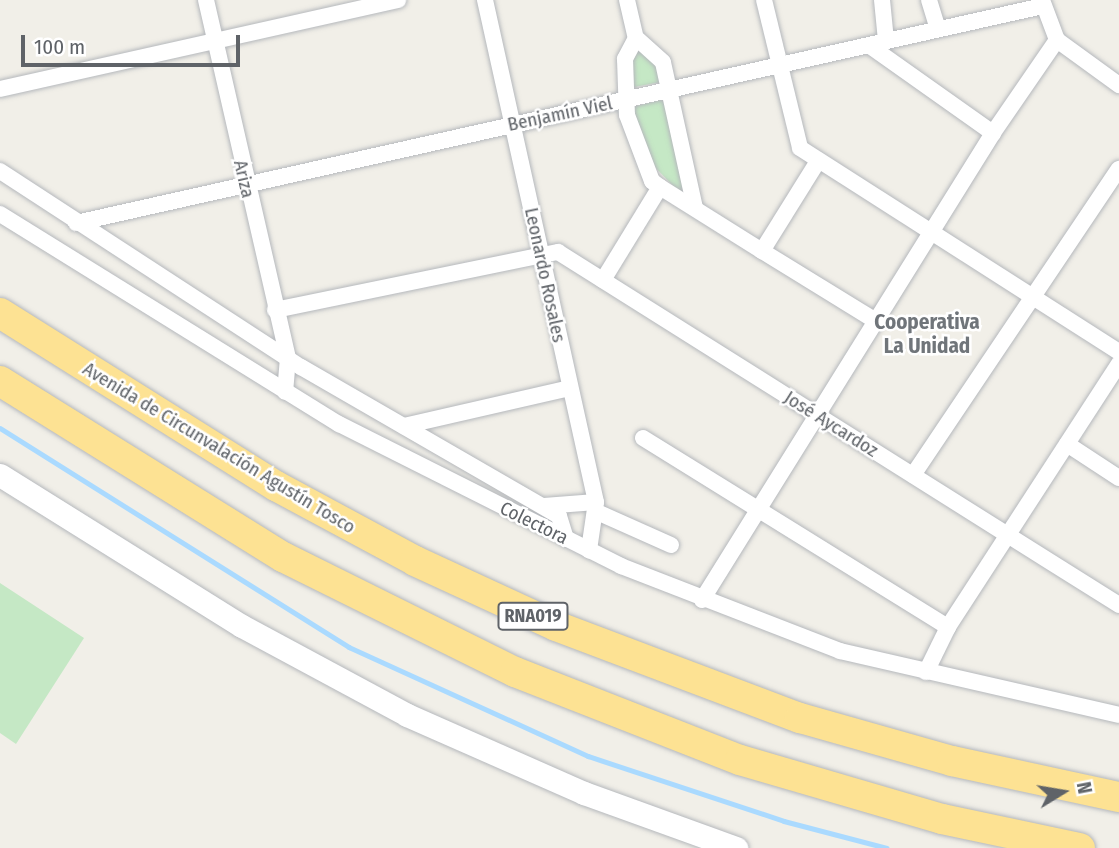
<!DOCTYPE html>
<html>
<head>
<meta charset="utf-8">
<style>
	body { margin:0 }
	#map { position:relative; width:1119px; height:848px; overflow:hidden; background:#f1efe8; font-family:"Fira Sans Condensed",sans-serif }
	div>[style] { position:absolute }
	.green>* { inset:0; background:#c5e8c5 }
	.stream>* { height:4.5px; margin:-2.25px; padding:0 2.25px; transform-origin:2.25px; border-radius:2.25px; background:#aadaff }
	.roads { filter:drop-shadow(0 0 2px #b5b8bc) drop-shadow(0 0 2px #b5b8bc) }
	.street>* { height:16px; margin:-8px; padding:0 8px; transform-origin:8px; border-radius:8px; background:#fff }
	.secondary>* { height:23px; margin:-11.5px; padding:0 11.5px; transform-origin:11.5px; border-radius:11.5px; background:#fff }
	.highway>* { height:30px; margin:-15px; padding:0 15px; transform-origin:15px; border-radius:15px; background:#fde293 }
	span { translate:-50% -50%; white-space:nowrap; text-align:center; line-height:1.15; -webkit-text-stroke:5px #fff; paint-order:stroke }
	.shield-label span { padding:2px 5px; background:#fff; border:2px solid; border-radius:5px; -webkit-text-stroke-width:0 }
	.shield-label { font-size:18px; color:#5f6368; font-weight:700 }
	.street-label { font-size:19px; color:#5f6368 }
	.neighbourhood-label { font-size:21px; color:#70757a; font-weight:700 }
	.north { position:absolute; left:1028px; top:757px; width:70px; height:70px; -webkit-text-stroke:5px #fff; paint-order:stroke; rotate:79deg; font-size:19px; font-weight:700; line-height:28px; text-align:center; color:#5f6368 }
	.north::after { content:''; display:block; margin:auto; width:24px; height:32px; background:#5f6368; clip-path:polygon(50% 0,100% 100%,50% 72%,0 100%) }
	.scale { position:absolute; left:21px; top:35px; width:219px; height:32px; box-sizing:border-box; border:4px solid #5f6368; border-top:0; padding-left:9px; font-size:21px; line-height:24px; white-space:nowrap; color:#5f6368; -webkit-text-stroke:5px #fff; paint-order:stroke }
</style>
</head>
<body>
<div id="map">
	<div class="green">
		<div style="clip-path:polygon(639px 48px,653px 56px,661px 82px,629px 88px,630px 66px)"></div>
		<div style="clip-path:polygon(664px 99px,685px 192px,682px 195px,647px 159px,633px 107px)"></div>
		<div style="clip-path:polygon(0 583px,84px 638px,16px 744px,0 733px)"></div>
	</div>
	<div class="stream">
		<div style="left:0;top:428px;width:412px;rotate:32.1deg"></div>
		<div style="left:349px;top:647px;width:263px;rotate:24.5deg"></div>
		<div style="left:588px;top:756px;width:206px;rotate:18.3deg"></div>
		<div style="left:784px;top:821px;width:106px;rotate:14.7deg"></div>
	</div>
	<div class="roads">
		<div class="street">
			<div style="left:206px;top:0;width:367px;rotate:77.1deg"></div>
			<div style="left:288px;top:358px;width:34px;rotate:95deg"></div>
			<div style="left:485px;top:0;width:514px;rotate:77.53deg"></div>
			<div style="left:596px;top:502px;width:49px;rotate:98.3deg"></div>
			<div style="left:627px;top:0;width:39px;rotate:77deg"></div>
			<div style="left:764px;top:0;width:152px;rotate:76.3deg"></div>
			<div style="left:800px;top:148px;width:379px;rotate:32.6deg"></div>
			<div style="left:882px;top:0;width:41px;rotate:84.4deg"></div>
			<div style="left:929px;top:0;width:30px;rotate:73deg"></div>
			<div style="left:1042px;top:0;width:43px;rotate:69.4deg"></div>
			<div style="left:1057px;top:40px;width:77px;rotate:36deg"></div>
			<div style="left:870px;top:46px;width:151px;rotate:35.3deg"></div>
			<div style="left:0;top:89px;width:408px;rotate:-12.6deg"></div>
			<div style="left:0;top:171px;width:359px;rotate:33.1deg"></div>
			<div style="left:301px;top:367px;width:298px;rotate:30deg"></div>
			<div style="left:559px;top:516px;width:24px;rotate:73deg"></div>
			<div style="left:695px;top:208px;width:149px;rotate:-102.4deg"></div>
			<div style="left:663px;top:62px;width:36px;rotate:-138deg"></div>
			<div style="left:636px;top:38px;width:24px;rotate:118deg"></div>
			<div style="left:625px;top:59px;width:56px;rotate:88deg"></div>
			<div style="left:627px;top:115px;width:71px;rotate:69.3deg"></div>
			<div style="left:652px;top:181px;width:10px;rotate:37deg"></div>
			<div style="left:660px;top:187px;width:120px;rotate:32.1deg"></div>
			<div style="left:762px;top:251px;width:134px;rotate:31.6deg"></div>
			<div style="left:0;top:214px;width:399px;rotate:31.8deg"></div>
			<div style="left:339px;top:424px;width:316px;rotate:26.7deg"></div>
			<div style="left:621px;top:566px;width:235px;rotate:21.2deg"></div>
			<div style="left:840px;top:651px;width:286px;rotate:12.9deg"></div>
			<div style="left:76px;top:223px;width:991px;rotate:-12.65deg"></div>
			<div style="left:762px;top:251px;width:106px;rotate:-58.1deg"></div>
			<div style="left:603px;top:280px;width:109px;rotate:-58.5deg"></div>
			<div style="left:275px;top:310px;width:289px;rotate:-11.6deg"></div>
			<div style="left:558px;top:252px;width:663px;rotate:32.18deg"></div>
			<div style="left:404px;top:426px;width:170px;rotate:-12.9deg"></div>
			<div style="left:643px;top:438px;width:359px;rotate:31.8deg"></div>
			<div style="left:1067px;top:444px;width:62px;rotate:33.2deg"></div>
			<div style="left:913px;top:475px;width:369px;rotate:-56.1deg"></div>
			<div style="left:544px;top:506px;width:52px;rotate:-4.4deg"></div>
			<div style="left:597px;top:512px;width:81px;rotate:24deg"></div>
			<div style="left:702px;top:600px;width:550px;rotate:-58.07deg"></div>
			<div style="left:993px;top:133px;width:113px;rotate:-55.5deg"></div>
			<div style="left:926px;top:672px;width:50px;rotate:-63.9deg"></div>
			<div style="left:948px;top:627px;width:314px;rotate:-57deg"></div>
		</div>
		<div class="secondary">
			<div style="left:0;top:475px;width:285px;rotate:32deg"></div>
			<div style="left:242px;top:626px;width:187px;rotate:28.3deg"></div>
			<div style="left:407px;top:715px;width:193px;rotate:23.8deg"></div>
			<div style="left:584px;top:793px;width:162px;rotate:19.9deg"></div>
		</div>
		<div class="highway">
			<div style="left:0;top:313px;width:326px;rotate:32.1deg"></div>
			<div style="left:276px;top:486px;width:158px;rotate:28.3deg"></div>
			<div style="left:415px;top:561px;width:155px;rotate:24.7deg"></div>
			<div style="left:556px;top:626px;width:261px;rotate:20.7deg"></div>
			<div style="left:800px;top:718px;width:158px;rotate:15.8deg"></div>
			<div style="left:952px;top:761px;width:171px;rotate:12.2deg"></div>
			<div style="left:0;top:381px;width:333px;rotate:31.9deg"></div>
			<div style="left:283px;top:557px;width:259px;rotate:26.4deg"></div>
			<div style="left:515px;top:672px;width:242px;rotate:21.4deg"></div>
			<div style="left:740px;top:760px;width:210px;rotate:16.3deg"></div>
			<div style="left:942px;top:819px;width:141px;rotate:11.9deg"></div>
		</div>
	</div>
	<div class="shield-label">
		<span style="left:533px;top:616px">RNA019</span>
	</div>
	<div class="street-label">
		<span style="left:560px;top:114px;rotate:-12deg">Benjamín Viel</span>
		<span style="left:244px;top:179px;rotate:77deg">Ariza</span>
		<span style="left:545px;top:275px;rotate:78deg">Leonardo Rosales</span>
		<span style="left:831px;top:424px;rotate:32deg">José Aycardoz</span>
		<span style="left:219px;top:448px;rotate:31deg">Avenida de Circunvalación Agustín Tosco</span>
		<span style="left:534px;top:523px;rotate:26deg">Colectora</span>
	</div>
	<div class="neighbourhood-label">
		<span style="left:927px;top:334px">Cooperativa<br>La Unidad</span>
	</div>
	<div class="north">N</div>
	<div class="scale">100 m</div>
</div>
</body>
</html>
